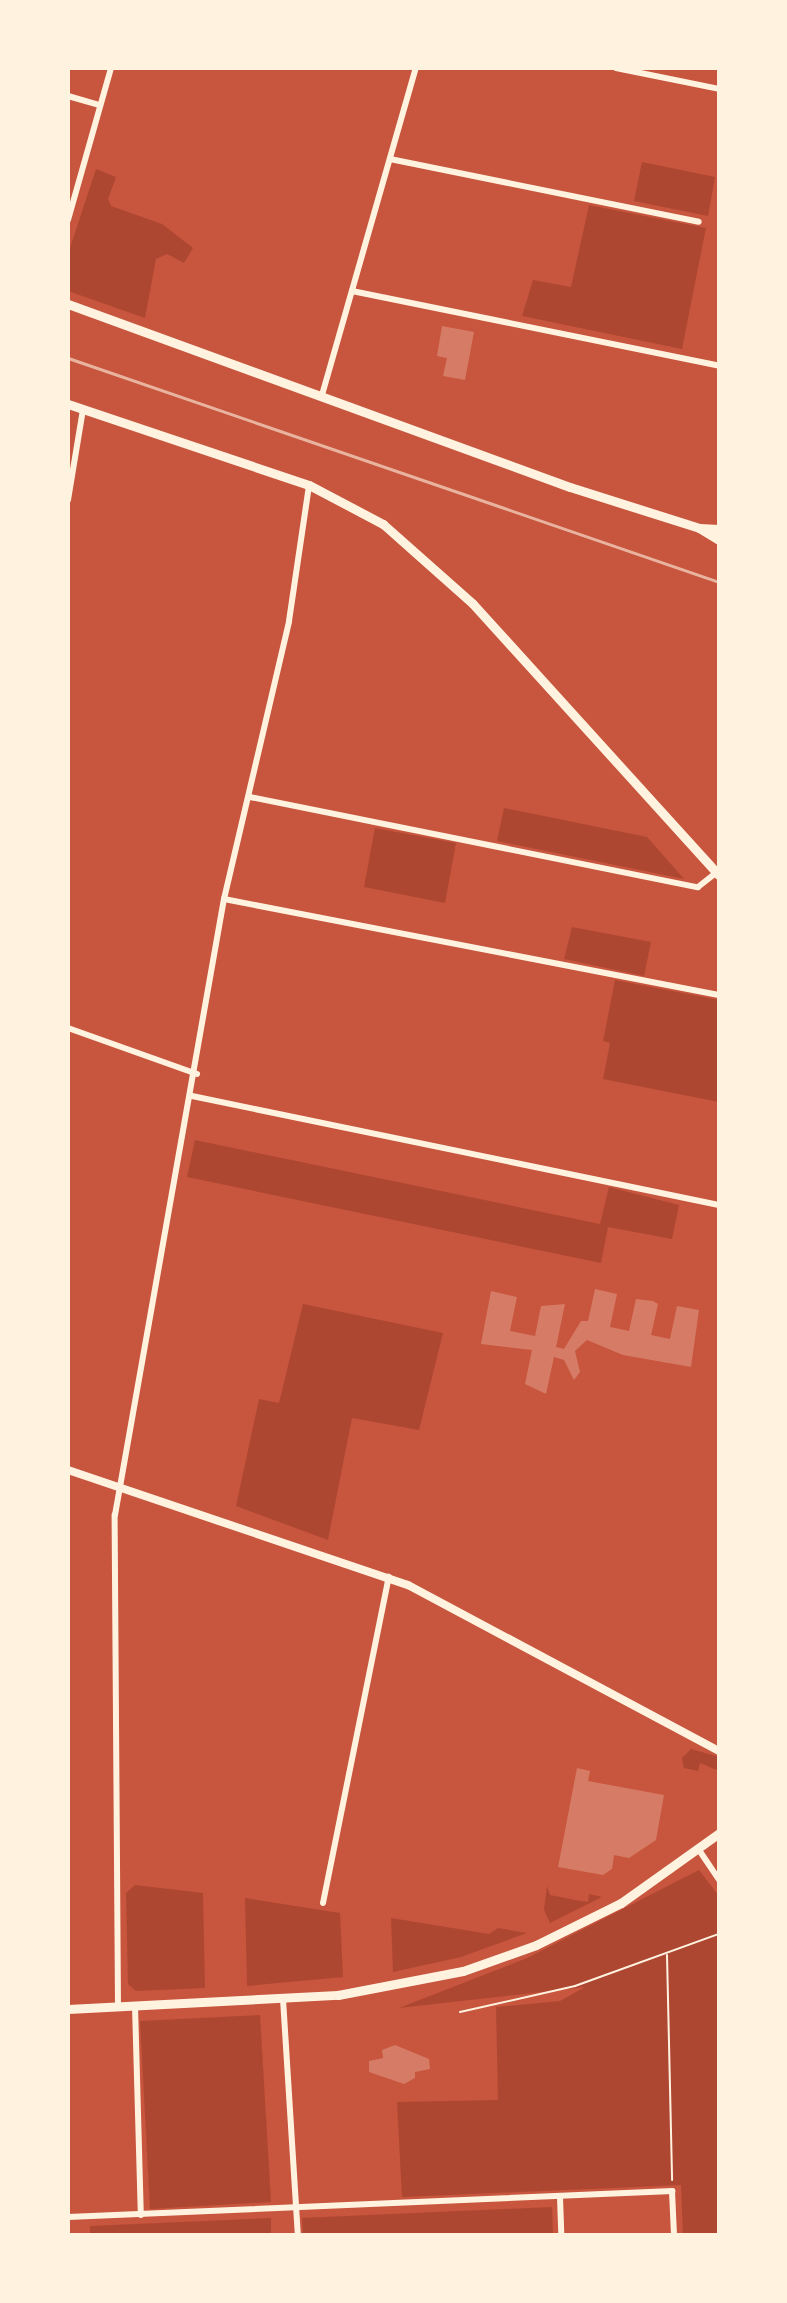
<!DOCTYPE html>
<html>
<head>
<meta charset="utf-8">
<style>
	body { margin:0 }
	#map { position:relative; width:787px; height:2303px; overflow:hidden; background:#c8553d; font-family:"Nunito Sans",sans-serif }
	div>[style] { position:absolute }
	.green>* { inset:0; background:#ae4732 }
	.building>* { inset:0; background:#d67c66 }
	.path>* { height:2px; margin:-1px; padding:0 1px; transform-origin:1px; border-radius:1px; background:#fff3e0 }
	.minor>* { height:6px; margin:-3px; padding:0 3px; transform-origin:3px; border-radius:3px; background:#fff3e0 }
	.tertiary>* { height:8px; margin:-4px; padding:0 4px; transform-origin:4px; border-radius:4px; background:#fff3e0 }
	.secondary>* { height:9px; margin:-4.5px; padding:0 4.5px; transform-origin:4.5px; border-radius:4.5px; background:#fff3e0 }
	.rail>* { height:3px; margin:-1.5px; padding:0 1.5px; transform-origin:1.5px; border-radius:1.5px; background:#e9b49f }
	span { translate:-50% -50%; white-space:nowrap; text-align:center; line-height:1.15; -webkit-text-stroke:8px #fff3e0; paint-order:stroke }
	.frame { position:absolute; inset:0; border:70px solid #fff3e0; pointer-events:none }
</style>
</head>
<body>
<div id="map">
	<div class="green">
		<div style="clip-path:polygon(642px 162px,715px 177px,708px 216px,634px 201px)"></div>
		<div style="clip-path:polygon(96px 169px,116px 177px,108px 199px,111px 206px,162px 224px,193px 248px,184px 263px,167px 254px,156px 259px,145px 318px,68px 291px,68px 254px)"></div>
		<div style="clip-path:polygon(589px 205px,706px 228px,682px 349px,522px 316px,533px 280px,571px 287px)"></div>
		<div style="clip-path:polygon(504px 808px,647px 837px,684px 879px,497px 841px)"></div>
		<div style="clip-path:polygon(375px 828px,456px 843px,445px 903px,364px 887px)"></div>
		<div style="clip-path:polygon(572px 927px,651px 942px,644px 976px,564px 959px)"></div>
		<div style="clip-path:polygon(615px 980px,719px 1000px,719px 1102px,603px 1079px,610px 1043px,603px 1041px)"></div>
		<div style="clip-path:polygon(195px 1140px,600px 1224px,609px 1187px,679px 1205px,672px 1239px,608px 1227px,601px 1263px,187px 1177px)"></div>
		<div style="clip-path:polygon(303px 1304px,443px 1333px,419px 1430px,352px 1418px,328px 1540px,236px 1506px,259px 1399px,279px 1403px)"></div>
		<div style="clip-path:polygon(691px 1749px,719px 1757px,719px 1771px,700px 1763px,698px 1771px,684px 1768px,682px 1758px)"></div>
		<div style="clip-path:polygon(699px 1870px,719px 1896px,719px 2235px,683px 2235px,681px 2185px,402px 2197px,397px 2102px,498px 2100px,496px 2007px,560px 2001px,585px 1987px,399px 2008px,527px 1958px)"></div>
		<div style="clip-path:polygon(135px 1885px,203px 1893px,205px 1988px,136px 1991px,128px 1984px,126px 1893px)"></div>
		<div style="clip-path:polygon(547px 1886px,550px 1895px,575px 1900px,588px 1902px,589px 1894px,602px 1897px,550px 1923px,544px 1910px)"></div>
		<div style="clip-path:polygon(245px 1898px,340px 1913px,343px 1977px,247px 1986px)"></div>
		<div style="clip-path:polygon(391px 1918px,489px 1934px,498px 1928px,527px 1933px,461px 1957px,393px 1972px)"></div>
		<div style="clip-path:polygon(260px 2015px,271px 2202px,150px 2209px,140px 2021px)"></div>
		<div style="clip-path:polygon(552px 2207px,553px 2235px,303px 2235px,302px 2218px)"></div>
		<div style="clip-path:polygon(271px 2218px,271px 2235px,90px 2235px,90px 2226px)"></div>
	</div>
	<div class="building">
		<div style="clip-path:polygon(442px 326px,474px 332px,465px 380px,443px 376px,447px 358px,437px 356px)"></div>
		<div style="clip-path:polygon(595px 1289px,617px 1294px,610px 1327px,629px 1331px,636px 1299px,653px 1301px,658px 1304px,651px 1335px,670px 1339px,677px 1306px,699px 1310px,691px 1367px,623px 1355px,587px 1340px,575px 1351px,580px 1372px,574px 1380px,564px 1360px,554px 1357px,546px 1394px,525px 1384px,532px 1350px,481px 1344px,491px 1291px,517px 1297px,510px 1331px,535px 1336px,541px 1306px,565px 1304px,556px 1347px,564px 1349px,581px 1321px,588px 1321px)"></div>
		<div style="clip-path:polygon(577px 1768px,590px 1771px,588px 1781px,664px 1795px,656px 1840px,629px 1858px,614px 1855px,612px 1869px,603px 1875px,558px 1867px)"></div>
		<div style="clip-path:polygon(395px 2045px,429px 2059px,430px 2069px,415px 2072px,415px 2078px,404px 2084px,369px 2072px,369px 2061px,383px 2058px,382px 2050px)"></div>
	</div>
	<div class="path">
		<div style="left:667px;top:1955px;width:225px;rotate:88.7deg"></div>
		<div style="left:460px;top:2012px;width:118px;rotate:-12.7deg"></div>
		<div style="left:575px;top:1986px;width:153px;rotate:-19.9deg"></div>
	</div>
	<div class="minor">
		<div style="left:616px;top:68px;width:105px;rotate:11.5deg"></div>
		<div style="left:68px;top:96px;width:33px;rotate:16deg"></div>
		<div style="left:390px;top:159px;width:315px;rotate:11.5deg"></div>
		<div style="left:68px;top:220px;width:158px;rotate:-74.2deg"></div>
		<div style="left:352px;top:291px;width:375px;rotate:11.5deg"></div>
		<div style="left:322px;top:395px;width:340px;rotate:-74deg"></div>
		<div style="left:68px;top:500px;width:92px;rotate:-80.6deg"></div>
		<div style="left:250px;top:797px;width:457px;rotate:11.4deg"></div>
		<div style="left:698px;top:887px;width:24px;rotate:-38deg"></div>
		<div style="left:224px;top:899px;width:504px;rotate:10.98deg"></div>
		<div style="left:68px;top:1028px;width:137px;rotate:19.6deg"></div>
		<div style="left:192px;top:1096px;width:538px;rotate:11.69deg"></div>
		<div style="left:699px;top:1850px;width:36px;rotate:56deg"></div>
		<div style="left:323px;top:1903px;width:333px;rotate:-78.6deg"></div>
		<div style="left:283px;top:1999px;width:236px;rotate:86.4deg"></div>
		<div style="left:118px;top:2006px;width:491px;rotate:-90.4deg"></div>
		<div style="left:115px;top:1515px;width:626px;rotate:-79.97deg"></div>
		<div style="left:224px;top:899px;width:285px;rotate:-76.8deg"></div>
		<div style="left:289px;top:621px;width:137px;rotate:-81.6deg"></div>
		<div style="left:135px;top:2006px;width:209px;rotate:88.4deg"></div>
		<div style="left:560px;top:2197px;width:38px;rotate:88deg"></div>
		<div style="left:68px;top:2217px;width:605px;rotate:-2.46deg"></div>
		<div style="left:672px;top:2191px;width:44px;rotate:87.4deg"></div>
	</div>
	<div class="tertiary">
		<div style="left:68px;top:1470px;width:359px;rotate:18.7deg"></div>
		<div style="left:408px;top:1585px;width:353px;rotate:28.1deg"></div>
	</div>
	<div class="secondary">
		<div style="left:68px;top:304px;width:534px;rotate:20.03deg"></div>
		<div style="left:570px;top:487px;width:135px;rotate:17.6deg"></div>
		<div style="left:699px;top:528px;width:23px;rotate:31deg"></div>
		<div style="left:68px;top:404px;width:254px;rotate:18.6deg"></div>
		<div style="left:309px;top:485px;width:84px;rotate:27.8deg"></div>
		<div style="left:383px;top:524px;width:120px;rotate:41.6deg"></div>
		<div style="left:473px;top:604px;width:366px;rotate:47.8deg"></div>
		<div style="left:699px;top:528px;width:20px;rotate:3deg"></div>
		<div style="left:68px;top:2009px;width:270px;rotate:-3deg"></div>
		<div style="left:338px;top:1995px;width:127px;rotate:-10.9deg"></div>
		<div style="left:463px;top:1971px;width:77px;rotate:-19.6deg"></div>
		<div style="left:536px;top:1945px;width:95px;rotate:-26.3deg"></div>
		<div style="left:621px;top:1903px;width:120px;rotate:-35.5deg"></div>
	</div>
	<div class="rail">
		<div style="left:68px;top:358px;width:688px;rotate:18.99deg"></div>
	</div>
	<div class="frame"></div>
</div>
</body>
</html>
